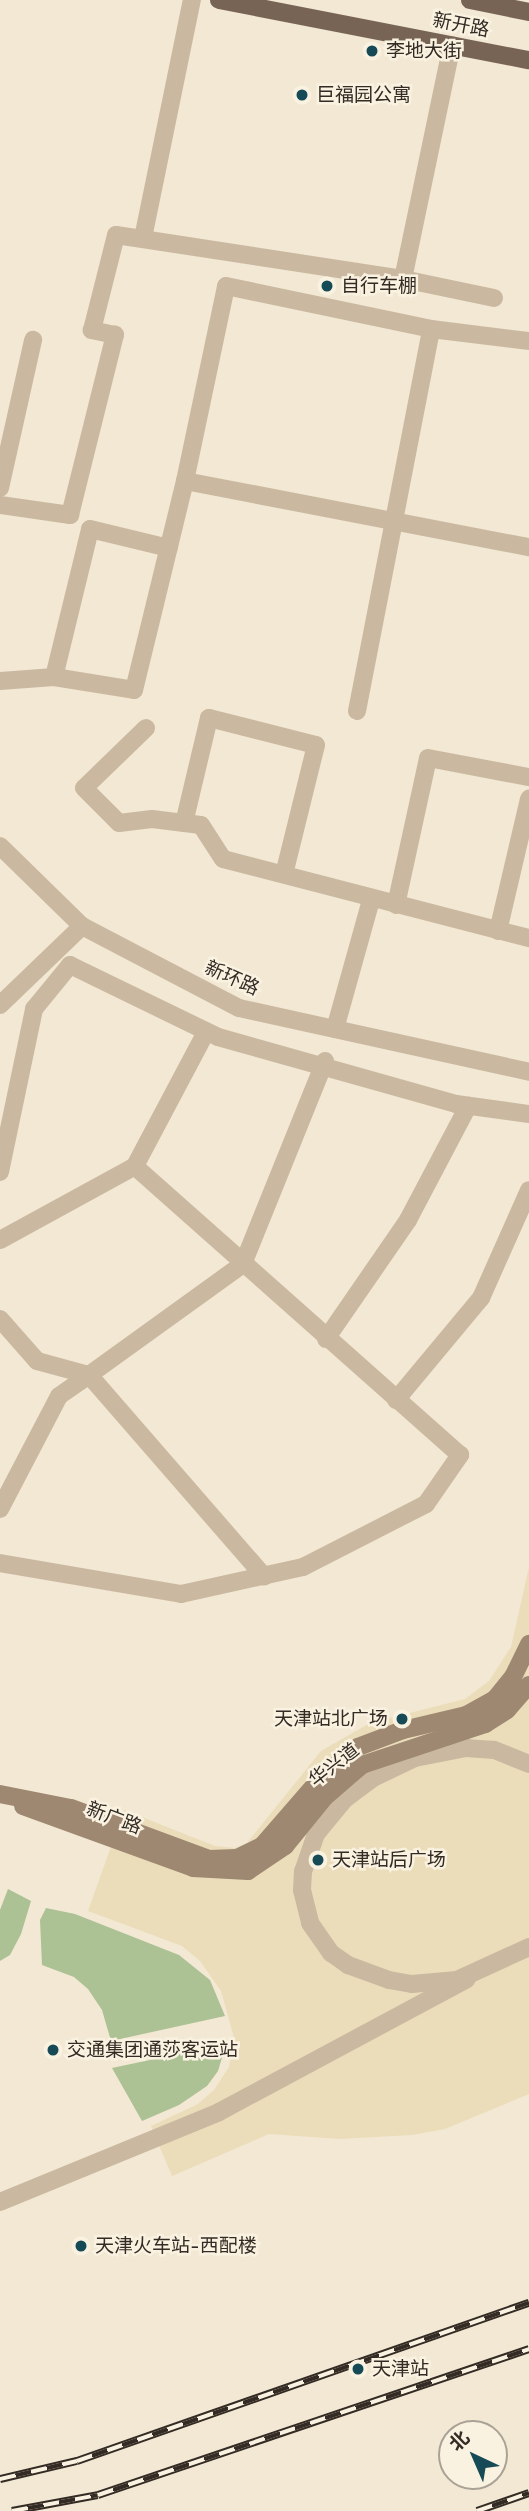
<!DOCTYPE html>
<html>
<head>
<meta charset="utf-8">
<style>
	body { margin:0 }
	#map { position:relative; width:529px; height:2511px; overflow:hidden; background:#f2e8d4; font-family:"Work Sans","Noto Sans SC",sans-serif }
	div>[style] { position:absolute }
	.green>* { inset:0; background:#acc194 }
	.plaza>* { inset:0; background:#ebddba }
	.minor>* { height:18px; margin:-9px; padding:0 9px; transform-origin:9px; border-radius:9px; background:#cab9a0 }
	.tertiary>* { height:18px; margin:-9px; padding:0 9px; transform-origin:9px; border-radius:9px; background:#cab9a0 }
	.secondary>* { height:18px; margin:-9px; padding:0 9px; transform-origin:9px; border-radius:9px; background:#9e8872 }
	.primary>* { height:18px; margin:-9px; padding:0 9px; transform-origin:9px; border-radius:9px; background:#776454 }
	.rail>* { height:8px; margin-top:-4px; transform-origin:0; background:repeating-linear-gradient(90deg,#faf2e1 0 16px,#332b24 0 32px); box-sizing:border-box; border-block:2px solid #332b24 }
	.dots>* { width:19px; height:19px; translate:-50% -50%; box-sizing:border-box; border:4px solid #faf2e1; border-radius:50% }
	span { translate:-50% -50%; white-space:nowrap; text-align:center; line-height:1.15; -webkit-text-stroke:5px #faf2e1; paint-order:stroke }
	.street-label { font-size:19px; color:#332b24 }
	.poi-label { font-size:19px; color:#332b24 }
	.left { translate:0 -50%; text-align:left }
	.right { translate:-100% -50%; text-align:right }
	.north { position:absolute; left:438px; top:2420px; width:70px; height:70px; box-sizing:border-box; background:#faf2e1; border:2px solid #aaa295; border-radius:50%; rotate:316deg; font-size:19px; font-weight:700; line-height:28px; text-align:center; color:#332b24 }
	.north::after { content:''; display:block; margin:auto; width:24px; height:32px; background:#174a57; clip-path:polygon(50% 0,100% 100%,50% 72%,0 100%) }
</style>
</head>
<body>
<div id="map">
	<div class="green">
		<div style="clip-path:polygon(8px 1889px,31px 1901px,21px 1934px,10px 1955px,0 1961px,0 1910px)"></div>
		<div style="clip-path:polygon(46px 1908px,75px 1914px,179px 1955px,210px 1980px,225px 2016px,111px 2041px,102px 2010px,88px 1989px,74px 1977px,42px 1965px,40px 1920px)"></div>
		<div style="clip-path:polygon(226px 2044px,218px 2071px,207px 2086px,179px 2105px,142px 2121px,112px 2068px)"></div>
	</div>
	<div class="plaza">
		<div style="clip-path:polygon(529px 1567px,529px 2094px,445px 2129px,412px 2135px,340px 2139px,269px 2134px,172px 2176px,151px 2126px,198px 2104px,214px 2090px,229px 2067px,234px 2038px,221px 1991px,200px 1961px,182px 1946px,88px 1911px,124px 1810px,215px 1846px,235px 1848px,247px 1843px,321px 1751px,370px 1723px,465px 1699px,489px 1681px,511px 1647px)"></div>
	</div>
	<div class="minor">
		<div style="left:143px;top:238px;width:243px;rotate:-78.4deg"></div>
		<div style="left:403px;top:279px;width:93px;rotate:11.8deg"></div>
		<div style="left:185px;top:481px;width:199px;rotate:-78.1deg"></div>
		<div style="left:226px;top:286px;width:209px;rotate:11.8deg"></div>
		<div style="left:431px;top:329px;width:99px;rotate:7deg"></div>
		<div style="left:0;top:488px;width:152px;rotate:-77.4deg"></div>
		<div style="left:0;top:505px;width:71px;rotate:8.1deg"></div>
		<div style="left:70px;top:515px;width:186px;rotate:-76deg"></div>
		<div style="left:115px;top:335px;width:24px;rotate:-168deg"></div>
		<div style="left:92px;top:330px;width:98px;rotate:-75.8deg"></div>
		<div style="left:116px;top:235px;width:290px;rotate:8.7deg"></div>
		<div style="left:403px;top:279px;width:239px;rotate:-78.2deg"></div>
		<div style="left:54px;top:677px;width:152px;rotate:-76.3deg"></div>
		<div style="left:90px;top:529px;width:81px;rotate:13.5deg"></div>
		<div style="left:0;top:681px;width:54px;rotate:-4.2deg"></div>
		<div style="left:54px;top:677px;width:81px;rotate:9.2deg"></div>
		<div style="left:134px;top:690px;width:215px;rotate:-76.3deg"></div>
		<div style="left:185px;top:481px;width:350px;rotate:10.9deg"></div>
		<div style="left:357px;top:711px;width:389px;rotate:-79deg"></div>
		<div style="left:146px;top:728px;width:86px;rotate:135.9deg"></div>
		<div style="left:84px;top:788px;width:49px;rotate:45deg"></div>
		<div style="left:119px;top:823px;width:33px;rotate:-7deg"></div>
		<div style="left:152px;top:819px;width:49px;rotate:7deg"></div>
		<div style="left:201px;top:825px;width:40px;rotate:57.1deg"></div>
		<div style="left:223px;top:859px;width:316px;rotate:14.5deg"></div>
		<div style="left:184px;top:823px;width:108px;rotate:-76.6deg"></div>
		<div style="left:209px;top:718px;width:110px;rotate:14.2deg"></div>
		<div style="left:316px;top:745px;width:133px;rotate:103.9deg"></div>
		<div style="left:396px;top:905px;width:150px;rotate:-77.7deg"></div>
		<div style="left:428px;top:758px;width:103px;rotate:10.7deg"></div>
		<div style="left:498px;top:931px;width:136px;rotate:-76.8deg"></div>
		<div style="left:0;top:1005px;width:114px;rotate:-43.9deg"></div>
		<div style="left:335px;top:1029px;width:134px;rotate:-74.4deg"></div>
		<div style="left:0;top:1172px;width:167px;rotate:-78.2deg"></div>
		<div style="left:34px;top:1009px;width:57px;rotate:-50.7deg"></div>
		<div style="left:70px;top:965px;width:165px;rotate:25.9deg"></div>
		<div style="left:218px;top:1037px;width:247px;rotate:15.7deg"></div>
		<div style="left:456px;top:1104px;width:74px;rotate:7.8deg"></div>
		<div style="left:0;top:1240px;width:154px;rotate:-28.7deg"></div>
		<div style="left:135px;top:1166px;width:152px;rotate:-62.1deg"></div>
		<div style="left:0;top:1319px;width:56px;rotate:48.6deg"></div>
		<div style="left:37px;top:1361px;width:54px;rotate:15.1deg"></div>
		<div style="left:89px;top:1375px;width:190px;rotate:-35.8deg"></div>
		<div style="left:243px;top:1264px;width:219px;rotate:-68deg"></div>
		<div style="left:326px;top:1339px;width:145px;rotate:-55.4deg"></div>
		<div style="left:408px;top:1220px;width:129px;rotate:-62.2deg"></div>
		<div style="left:396px;top:1400px;width:133px;rotate:-50.2deg"></div>
		<div style="left:481px;top:1298px;width:118px;rotate:-66deg"></div>
		<div style="left:0;top:1509px;width:127px;rotate:-62.4deg"></div>
		<div style="left:59px;top:1396px;width:37px;rotate:-35deg"></div>
		<div style="left:89px;top:1375px;width:267px;rotate:49deg"></div>
		<div style="left:0;top:1563px;width:184px;rotate:9.7deg"></div>
		<div style="left:181px;top:1594px;width:125px;rotate:-12.5deg"></div>
		<div style="left:303px;top:1567px;width:138px;rotate:-27.1deg"></div>
		<div style="left:426px;top:1504px;width:60px;rotate:-55.2deg"></div>
		<div style="left:460px;top:1455px;width:435px;rotate:-138.4deg"></div>
		<div style="left:0;top:2202px;width:237px;rotate:-22.3deg"></div>
		<div style="left:219px;top:2112px;width:281px;rotate:-28.2deg"></div>
	</div>
	<div class="tertiary">
		<div style="left:0;top:846px;width:115px;rotate:44.3deg"></div>
		<div style="left:82px;top:926px;width:177px;rotate:27.6deg"></div>
		<div style="left:239px;top:1008px;width:297px;rotate:12.4deg"></div>
		<div style="left:529px;top:1764px;width:38px;rotate:-158deg"></div>
		<div style="left:494px;top:1750px;width:28px;rotate:-176deg"></div>
		<div style="left:466px;top:1748px;width:52px;rotate:168.9deg"></div>
		<div style="left:415px;top:1758px;width:47px;rotate:154.5deg"></div>
		<div style="left:373px;top:1778px;width:36px;rotate:143deg"></div>
		<div style="left:344px;top:1800px;width:44px;rotate:129.5deg"></div>
		<div style="left:316px;top:1834px;width:39px;rotate:109deg"></div>
		<div style="left:303px;top:1871px;width:19px;rotate:93deg"></div>
		<div style="left:302px;top:1890px;width:34px;rotate:76deg"></div>
		<div style="left:310px;top:1923px;width:37px;rotate:55deg"></div>
		<div style="left:331px;top:1953px;width:21px;rotate:35deg"></div>
		<div style="left:348px;top:1965px;width:44px;rotate:20.1deg"></div>
		<div style="left:389px;top:1980px;width:23px;rotate:10deg"></div>
		<div style="left:412px;top:1984px;width:45px;rotate:-5.1deg"></div>
		<div style="left:457px;top:1980px;width:79px;rotate:-24.6deg"></div>
	</div>
	<div class="secondary">
		<div style="left:0;top:1794px;width:72px;rotate:11.2deg"></div>
		<div style="left:71px;top:1808px;width:147px;rotate:20.3deg"></div>
		<div style="left:209px;top:1859px;width:28px;rotate:-2deg"></div>
		<div style="left:237px;top:1858px;width:28px;rotate:-26deg"></div>
		<div style="left:262px;top:1846px;width:90px;rotate:-49.1deg"></div>
		<div style="left:321px;top:1778px;width:48px;rotate:-40deg"></div>
		<div style="left:358px;top:1747px;width:48px;rotate:-20.7deg"></div>
		<div style="left:403px;top:1730px;width:65px;rotate:-13.4deg"></div>
		<div style="left:466px;top:1715px;width:33px;rotate:-29deg"></div>
		<div style="left:495px;top:1699px;width:28px;rotate:-51deg"></div>
		<div style="left:513px;top:1677px;width:37px;rotate:-64deg"></div>
		<div style="left:23px;top:1806px;width:181px;rotate:20deg"></div>
		<div style="left:193px;top:1868px;width:55px;rotate:3.1deg"></div>
		<div style="left:248px;top:1871px;width:45px;rotate:-34deg"></div>
		<div style="left:285px;top:1846px;width:63px;rotate:-50.8deg"></div>
		<div style="left:325px;top:1797px;width:49px;rotate:-40.9deg"></div>
		<div style="left:362px;top:1765px;width:130px;rotate:-18.4deg"></div>
		<div style="left:485px;top:1724px;width:26px;rotate:-32deg"></div>
		<div style="left:507px;top:1710px;width:33px;rotate:-49deg"></div>
	</div>
	<div class="primary">
		<div style="left:219px;top:0;width:316px;rotate:11deg"></div>
		<div style="left:470px;top:0;width:60px;rotate:11.5deg"></div>
	</div>
	<div class="rail">
		<div style="left:0;top:2479px;width:79px;rotate:-13.2deg"></div>
		<div style="left:77px;top:2461px;width:479px;rotate:-19.3deg"></div>
		<div style="left:12px;top:2511px;width:87px;rotate:-10.5deg"></div>
		<div style="left:98px;top:2495px;width:455px;rotate:-18.7deg"></div>
		<div style="left:477px;top:2511px;width:55px;rotate:-19.1deg"></div>
	</div>
	<div class="dots">
		<div style="left:372px;top:51px;background:#174a57"></div>
		<div style="left:302px;top:95px;background:#174a57"></div>
		<div style="left:327px;top:286px;background:#174a57"></div>
		<div style="left:402px;top:1719px;background:#174a57"></div>
		<div style="left:318px;top:1860px;background:#174a57"></div>
		<div style="left:53px;top:2050px;background:#174a57"></div>
		<div style="left:81px;top:2246px;background:#174a57"></div>
		<div style="left:358px;top:2369px;background:#174a57"></div>
	</div>
	<div class="street-label">
		<span style="left:461px;top:25px;rotate:11deg">新开路</span>
		<span style="left:232px;top:978px;rotate:24deg">新环路</span>
		<span style="left:334px;top:1765px;rotate:-38deg">华兴道</span>
		<span style="left:114px;top:1818px;rotate:21deg">新广路</span>
	</div>
	<div class="poi-label">
		<span class="left" style="left:386px;top:51px">李地大街</span>
		<span class="left" style="left:316px;top:95px">巨福园公寓</span>
		<span class="left" style="left:341px;top:286px">自行车棚</span>
		<span class="right" style="left:388px;top:1719px">天津站北广场</span>
		<span class="left" style="left:332px;top:1860px">天津站后广场</span>
		<span class="left" style="left:67px;top:2050px">交通集团通莎客运站</span>
		<span class="left" style="left:95px;top:2246px">天津火车站-西配楼</span>
		<span class="left" style="left:372px;top:2369px">天津站</span>
	</div>
	<div class="north">北</div>
</div>
</body>
</html>
